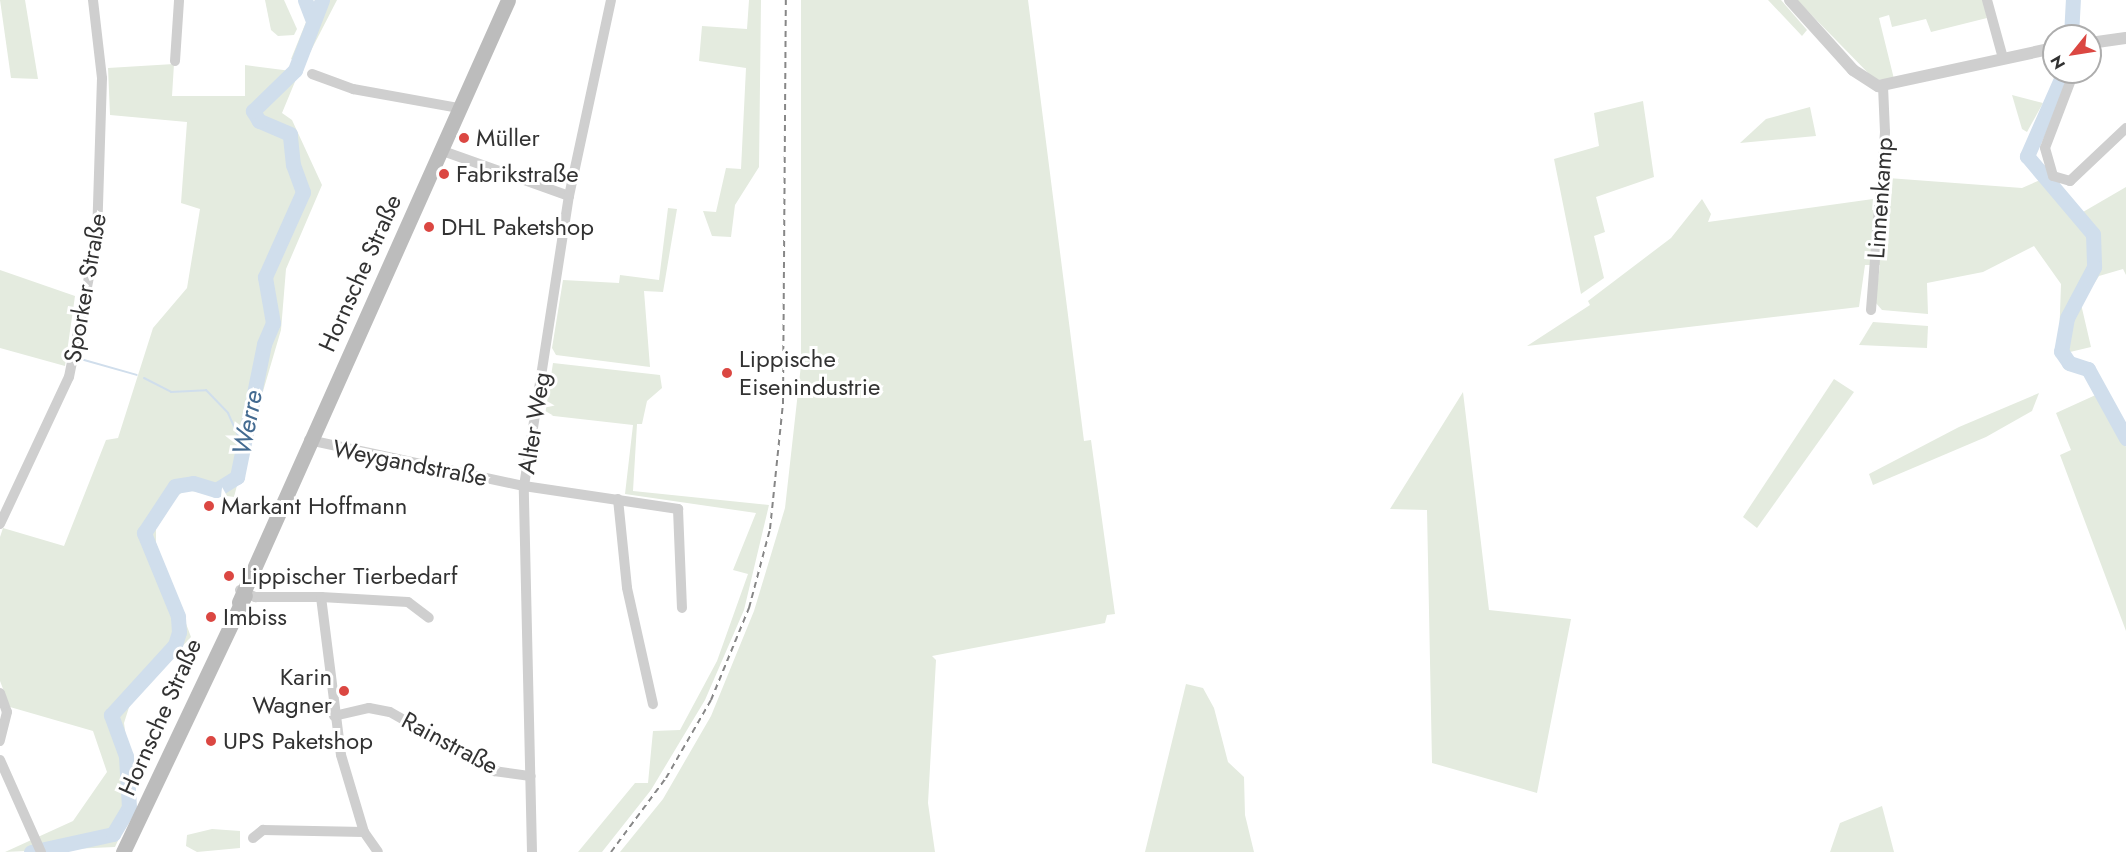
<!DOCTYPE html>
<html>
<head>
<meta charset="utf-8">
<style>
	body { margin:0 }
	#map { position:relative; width:2126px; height:852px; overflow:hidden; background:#fff; font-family:Jost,sans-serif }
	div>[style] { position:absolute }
	.green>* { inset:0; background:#e4ebdf }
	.stream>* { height:2px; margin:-1px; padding:0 1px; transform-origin:1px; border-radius:1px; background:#d0deec }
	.river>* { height:15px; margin:-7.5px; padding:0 7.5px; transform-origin:7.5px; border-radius:7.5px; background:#d0deec }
	.minor>* { height:10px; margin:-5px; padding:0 5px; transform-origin:5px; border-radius:5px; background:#cfcfcf }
	.tertiary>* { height:12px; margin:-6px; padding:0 6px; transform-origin:6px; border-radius:6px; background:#cfcfcf }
	.secondary>* { height:15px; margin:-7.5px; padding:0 7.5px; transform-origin:7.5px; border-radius:7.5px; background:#bcbcbc }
	.rail>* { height:2px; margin-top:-1px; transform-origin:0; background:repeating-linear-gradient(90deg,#878787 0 6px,transparent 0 10.5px) }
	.dots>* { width:16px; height:16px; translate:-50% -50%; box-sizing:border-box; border:3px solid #fff; border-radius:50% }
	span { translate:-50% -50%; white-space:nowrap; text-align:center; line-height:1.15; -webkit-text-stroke:6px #fff; paint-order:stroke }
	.poi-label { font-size:24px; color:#323232 }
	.left { translate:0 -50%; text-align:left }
	.right { translate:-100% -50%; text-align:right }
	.street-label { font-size:24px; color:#323232 }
	.water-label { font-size:26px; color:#446b91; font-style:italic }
	.north { position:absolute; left:2042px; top:24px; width:60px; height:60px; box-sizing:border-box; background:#fff; border:2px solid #adadad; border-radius:50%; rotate:240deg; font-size:16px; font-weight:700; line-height:24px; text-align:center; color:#323232 }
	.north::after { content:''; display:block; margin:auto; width:21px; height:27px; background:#db4742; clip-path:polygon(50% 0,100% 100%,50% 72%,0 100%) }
</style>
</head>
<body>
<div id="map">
	<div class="green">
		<div style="clip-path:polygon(0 0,25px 0,38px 79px,11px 78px)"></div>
		<div style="clip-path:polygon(265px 0,284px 0,297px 29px,294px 35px,278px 36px,271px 30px)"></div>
		<div style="clip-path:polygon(315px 0,337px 0,304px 64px,291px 59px)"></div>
		<div style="clip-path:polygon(749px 0,761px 0,759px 167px,735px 205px,731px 237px,712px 236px,703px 211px,716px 212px,726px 168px,741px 169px,746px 68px,699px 61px,702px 26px,747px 29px)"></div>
		<div style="clip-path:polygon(801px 0,1028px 0,1084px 441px,1091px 440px,1115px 614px,1107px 615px,1105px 623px,932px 656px,936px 660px,928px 803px,935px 852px,620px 852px,663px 799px,711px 716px,754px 611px,785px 508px,801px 365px)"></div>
		<div style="clip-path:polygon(1768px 0,1781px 0,1807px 30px,1802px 36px)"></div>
		<div style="clip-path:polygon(1797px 0,1983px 0,1987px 18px,1931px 32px,1926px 19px,1892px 27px,1889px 15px,1879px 18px,1894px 79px,1875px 80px)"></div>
		<div style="clip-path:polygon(174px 64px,172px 96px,245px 96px,245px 65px,299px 72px,282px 113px,292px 120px,322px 185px,286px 269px,281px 330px,247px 446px,241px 444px,247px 447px,234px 497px,185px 490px,166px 505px,156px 528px,156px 543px,191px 637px,131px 701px,124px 723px,135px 804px,115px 847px,5px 852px,73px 821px,107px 772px,93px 731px,10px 707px,0 681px,0 537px,3px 528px,64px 546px,106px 440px,118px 438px,153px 328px,187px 288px,200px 209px,181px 203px,187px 122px,110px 115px,108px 68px)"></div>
		<div style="clip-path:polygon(2012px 95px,2043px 103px,2027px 132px,2022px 129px)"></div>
		<div style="clip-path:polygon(1643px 101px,1654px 177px,1596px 197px,1605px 232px,1594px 236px,1604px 278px,1581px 294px,1554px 159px,1599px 146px,1594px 113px)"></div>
		<div style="clip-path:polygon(1810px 107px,1816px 136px,1740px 143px,1766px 119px)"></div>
		<div style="clip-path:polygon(2047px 177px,2083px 212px,2126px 187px,2126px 275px,2123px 269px,2099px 276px,2081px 304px,2091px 347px,2070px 352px,2059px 341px,2061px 284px,2034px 246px,1983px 272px,1927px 283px,1928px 314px,1882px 310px,1875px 302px,1880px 265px,1865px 265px,1859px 307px,1527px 346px,1590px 305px,1588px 301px,1671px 238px,1702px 199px,1711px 214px,1708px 222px,1873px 199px,1872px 210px,1885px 211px,1888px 178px,2022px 188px)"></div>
		<div style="clip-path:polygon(668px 208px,677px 209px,663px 292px,644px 291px,650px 367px,556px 355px,552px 348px,563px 280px,619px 283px,620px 275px,659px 280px)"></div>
		<div style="clip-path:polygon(0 270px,75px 296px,65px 366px,0 348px)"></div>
		<div style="clip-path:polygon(1873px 322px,1928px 326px,1927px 348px,1859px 345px)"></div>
		<div style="clip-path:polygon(553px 363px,660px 375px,662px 388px,647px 401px,642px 424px,637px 424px,633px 491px,769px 505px,744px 610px,705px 700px,651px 790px,602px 852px,578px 852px,635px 783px,648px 783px,653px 731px,680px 730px,717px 661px,748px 574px,733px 570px,756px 513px,625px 494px,633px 425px,545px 415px)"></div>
		<div style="clip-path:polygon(1834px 379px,1854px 392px,1757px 528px,1743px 517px)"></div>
		<div style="clip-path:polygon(1463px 392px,1489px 610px,1571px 619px,1537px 793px,1432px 763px,1427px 510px,1390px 509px)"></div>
		<div style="clip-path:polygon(2039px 393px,2032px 411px,1986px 437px,1873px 485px,1869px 474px,1959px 427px)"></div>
		<div style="clip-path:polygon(2100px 393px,2126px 447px,2126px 631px,2060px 455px,2071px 450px,2056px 413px)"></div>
		<div style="clip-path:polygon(1186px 684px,1203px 688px,1214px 708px,1228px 762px,1244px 777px,1245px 815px,1254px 852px,1145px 852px)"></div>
		<div style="clip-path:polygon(1882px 806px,1894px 852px,1830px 852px,1840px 823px)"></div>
		<div style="clip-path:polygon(212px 829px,240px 831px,240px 848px,197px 852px,186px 846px,187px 835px)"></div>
	</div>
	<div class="stream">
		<div style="left:77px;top:358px;width:62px;rotate:15.8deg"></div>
		<div style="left:144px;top:378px;width:30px;rotate:27deg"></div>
		<div style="left:171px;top:392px;width:35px;rotate:-3deg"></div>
		<div style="left:206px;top:390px;width:32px;rotate:46deg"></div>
		<div style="left:228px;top:413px;width:35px;rotate:66deg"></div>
	</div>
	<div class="river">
		<div style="left:305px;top:0;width:22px;rotate:69deg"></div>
		<div style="left:2071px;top:36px;width:36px;rotate:-87deg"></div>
		<div style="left:2064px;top:72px;width:92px;rotate:113.8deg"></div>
		<div style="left:2027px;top:156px;width:102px;rotate:49.8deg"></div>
		<div style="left:2093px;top:234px;width:33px;rotate:88deg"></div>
		<div style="left:2094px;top:267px;width:58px;rotate:117.9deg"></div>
		<div style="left:2067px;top:318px;width:34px;rotate:100deg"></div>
		<div style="left:2061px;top:351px;width:14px;rotate:56deg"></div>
		<div style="left:2069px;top:363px;width:20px;rotate:18deg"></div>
		<div style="left:2088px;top:369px;width:79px;rotate:61.2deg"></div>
		<div style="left:31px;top:852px;width:84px;rotate:-12.4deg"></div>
		<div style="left:113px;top:834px;width:31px;rotate:-59deg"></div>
		<div style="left:129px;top:807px;width:51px;rotate:-93.4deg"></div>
		<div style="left:126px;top:756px;width:44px;rotate:-110.1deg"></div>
		<div style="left:111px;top:715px;width:95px;rotate:-47.6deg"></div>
		<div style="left:175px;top:645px;width:14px;rotate:-73deg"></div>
		<div style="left:179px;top:632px;width:16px;rotate:-94deg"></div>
		<div style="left:178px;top:616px;width:90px;rotate:-112.3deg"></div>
		<div style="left:144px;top:533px;width:56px;rotate:-56.6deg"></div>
		<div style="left:175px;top:486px;width:18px;rotate:-9deg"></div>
		<div style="left:193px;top:483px;width:24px;rotate:17deg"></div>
		<div style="left:216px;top:490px;width:25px;rotate:-32deg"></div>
		<div style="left:237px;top:477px;width:136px;rotate:-78.5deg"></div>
		<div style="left:264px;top:344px;width:23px;rotate:-67deg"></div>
		<div style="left:273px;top:323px;width:47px;rotate:-99.9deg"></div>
		<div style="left:265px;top:277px;width:93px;rotate:-65.9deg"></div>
		<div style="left:303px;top:192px;width:29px;rotate:-110deg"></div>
		<div style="left:293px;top:165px;width:31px;rotate:-96deg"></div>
		<div style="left:290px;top:134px;width:34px;rotate:-157deg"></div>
		<div style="left:259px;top:121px;width:12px;rotate:-121deg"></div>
		<div style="left:253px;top:111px;width:59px;rotate:-44.3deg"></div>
		<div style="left:295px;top:70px;width:75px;rotate:-68.9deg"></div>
	</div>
	<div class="minor">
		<div style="left:1987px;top:0;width:60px;rotate:74.6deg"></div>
		<div style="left:175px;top:61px;width:61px;rotate:-86.2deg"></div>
		<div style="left:2074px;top:72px;width:81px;rotate:110.9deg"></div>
		<div style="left:2045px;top:148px;width:29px;rotate:74deg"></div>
		<div style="left:2053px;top:176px;width:18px;rotate:16deg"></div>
		<div style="left:2070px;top:181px;width:77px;rotate:-43.4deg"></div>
		<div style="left:312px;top:74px;width:44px;rotate:20.1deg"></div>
		<div style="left:353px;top:89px;width:108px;rotate:10.2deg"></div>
		<div style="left:440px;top:150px;width:137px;rotate:19.6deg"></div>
		<div style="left:1871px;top:310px;width:179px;rotate:-85.5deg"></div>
		<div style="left:1885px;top:132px;width:46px;rotate:-92.5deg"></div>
		<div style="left:309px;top:440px;width:220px;rotate:12.1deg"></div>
		<div style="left:524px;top:486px;width:156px;rotate:8.5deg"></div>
		<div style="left:678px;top:509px;width:99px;rotate:87.7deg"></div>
		<div style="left:618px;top:499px;width:89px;rotate:84.2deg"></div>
		<div style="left:627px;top:588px;width:119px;rotate:77.4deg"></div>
		<div style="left:0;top:524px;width:162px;rotate:-64.9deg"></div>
		<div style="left:69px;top:377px;width:143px;rotate:-78.7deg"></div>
		<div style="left:97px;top:237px;width:159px;rotate:-88.2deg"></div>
		<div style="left:102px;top:78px;width:79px;rotate:-96.6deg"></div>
		<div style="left:240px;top:590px;width:17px;rotate:25deg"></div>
		<div style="left:255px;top:597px;width:66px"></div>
		<div style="left:321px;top:597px;width:159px;rotate:82.8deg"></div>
		<div style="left:341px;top:755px;width:80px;rotate:73.4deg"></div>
		<div style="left:364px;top:832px;width:24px;rotate:55deg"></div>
		<div style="left:321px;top:597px;width:87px;rotate:3.3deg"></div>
		<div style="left:408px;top:602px;width:26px;rotate:37deg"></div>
		<div style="left:0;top:693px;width:20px;rotate:70deg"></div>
		<div style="left:7px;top:712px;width:30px;rotate:104deg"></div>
		<div style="left:334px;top:716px;width:36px;rotate:-13deg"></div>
		<div style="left:369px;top:708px;width:21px;rotate:11deg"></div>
		<div style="left:390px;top:712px;width:120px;rotate:29.6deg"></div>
		<div style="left:494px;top:771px;width:37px;rotate:8deg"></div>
		<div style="left:0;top:760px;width:101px;rotate:66deg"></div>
		<div style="left:253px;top:838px;width:13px;rotate:-39deg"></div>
		<div style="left:263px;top:830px;width:101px;rotate:1.1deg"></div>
		<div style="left:532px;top:852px;width:366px;rotate:-91.3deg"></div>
		<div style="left:524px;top:486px;width:293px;rotate:-81.2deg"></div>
		<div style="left:569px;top:196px;width:200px;rotate:-77.9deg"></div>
	</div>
	<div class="tertiary">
		<div style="left:1790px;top:0;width:94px;rotate:48deg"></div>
		<div style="left:1853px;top:70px;width:30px;rotate:33deg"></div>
		<div style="left:1878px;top:86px;width:180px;rotate:-12.2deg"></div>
		<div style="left:2090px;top:43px;width:36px;rotate:-8deg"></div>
	</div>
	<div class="secondary">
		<div style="left:239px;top:602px;width:659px;rotate:-65.92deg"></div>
		<div style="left:123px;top:852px;width:284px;rotate:-64.6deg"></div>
	</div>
	<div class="rail">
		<div style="left:611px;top:852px;width:92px;rotate:-53.4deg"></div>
		<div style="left:666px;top:778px;width:90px;rotate:-60deg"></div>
		<div style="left:711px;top:700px;width:100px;rotate:-67.6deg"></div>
		<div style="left:749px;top:608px;width:82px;rotate:-75.1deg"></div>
		<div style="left:770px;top:529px;width:126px;rotate:-84.1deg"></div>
		<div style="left:783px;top:404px;width:404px;rotate:-89.6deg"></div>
	</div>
	<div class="dots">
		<div style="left:464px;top:138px;background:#db4742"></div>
		<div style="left:444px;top:174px;background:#db4742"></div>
		<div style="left:429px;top:227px;background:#db4742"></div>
		<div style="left:727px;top:373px;background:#db4742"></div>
		<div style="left:209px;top:506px;background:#db4742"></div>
		<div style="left:229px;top:576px;background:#db4742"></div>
		<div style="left:211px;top:617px;background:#db4742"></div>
		<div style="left:344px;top:691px;background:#db4742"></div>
		<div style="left:211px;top:741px;background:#db4742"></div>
	</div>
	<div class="poi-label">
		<span class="left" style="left:476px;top:138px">Müller</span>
		<span class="left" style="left:456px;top:174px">Fabrikstraße</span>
		<span class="left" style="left:441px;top:227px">DHL Paketshop</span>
		<span class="left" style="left:739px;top:373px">Lippische<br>Eisenindustrie</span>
		<span class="left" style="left:221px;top:506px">Markant Hoffmann</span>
		<span class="left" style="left:241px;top:576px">Lippischer Tierbedarf</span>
		<span class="left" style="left:223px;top:617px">Imbiss</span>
		<span class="right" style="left:332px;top:691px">Karin<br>Wagner</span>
		<span class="left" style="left:223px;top:741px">UPS Paketshop</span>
	</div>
	<div class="street-label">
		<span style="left:1880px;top:198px;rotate:-86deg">Linnenkamp</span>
		<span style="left:360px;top:273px;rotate:-66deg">Hornsche Straße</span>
		<span style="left:85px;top:288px;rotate:-80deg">Sporker Straße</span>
		<span style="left:534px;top:423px;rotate:-81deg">Alter Weg</span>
		<span style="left:410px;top:463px;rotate:11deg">Weygandstraße</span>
		<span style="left:160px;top:717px;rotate:-66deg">Hornsche Straße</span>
		<span style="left:450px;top:743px;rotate:28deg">Rainstraße</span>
	</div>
	<div class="water-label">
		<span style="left:248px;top:423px;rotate:-79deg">Werre</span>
	</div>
	<div class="north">N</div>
</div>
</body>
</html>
